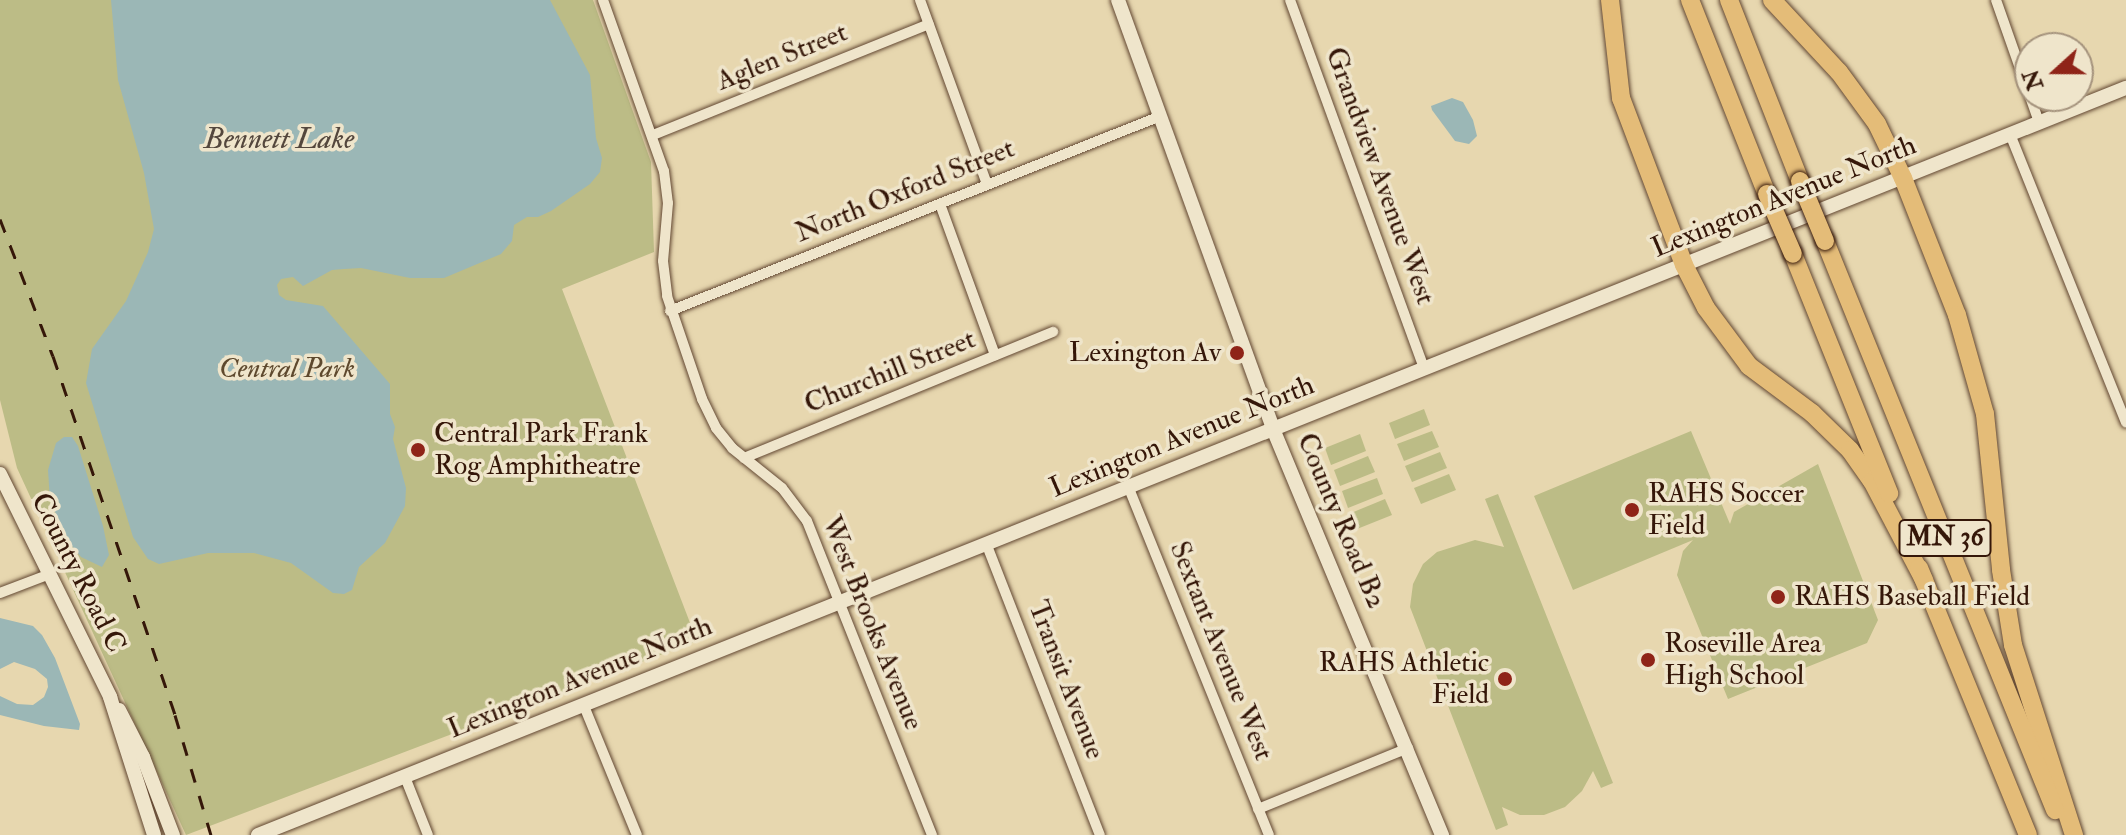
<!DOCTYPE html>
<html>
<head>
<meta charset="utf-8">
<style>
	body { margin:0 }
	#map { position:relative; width:2126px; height:835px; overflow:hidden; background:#e7d7af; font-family:"IM FELL Double Pica",serif }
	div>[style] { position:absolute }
	.green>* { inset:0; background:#bcbc86 }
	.water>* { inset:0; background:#9bb7b6 }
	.roads { filter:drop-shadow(0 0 2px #624732) drop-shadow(0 0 2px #624732) }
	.street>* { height:10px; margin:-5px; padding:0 5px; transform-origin:5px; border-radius:5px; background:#efe5cb }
	.secondary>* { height:14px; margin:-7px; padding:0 7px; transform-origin:7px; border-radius:7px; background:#efe5cb }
	.highway>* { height:18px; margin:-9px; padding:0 9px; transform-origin:9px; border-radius:9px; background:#e4bc78 }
	.rail>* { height:3px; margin-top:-1.5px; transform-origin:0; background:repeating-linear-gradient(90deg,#351709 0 14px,transparent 0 28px) }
	.bridges { filter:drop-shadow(0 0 2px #351709) drop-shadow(0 0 2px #351709) }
	.highway-bridge>* { height:18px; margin:-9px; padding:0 9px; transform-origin:9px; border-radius:9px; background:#e4bc78 }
	.dots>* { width:22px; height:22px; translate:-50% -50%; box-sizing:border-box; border:4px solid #efe5cb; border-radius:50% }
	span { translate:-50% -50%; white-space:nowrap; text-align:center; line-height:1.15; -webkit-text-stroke:7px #efe5cb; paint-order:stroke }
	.shield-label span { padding:2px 6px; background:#efe5cb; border:2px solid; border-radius:6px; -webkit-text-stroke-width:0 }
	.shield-label { font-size:26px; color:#351709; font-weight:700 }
	.street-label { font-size:28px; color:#351709 }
	.poi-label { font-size:28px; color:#351709 }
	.right { translate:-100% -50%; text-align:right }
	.left { translate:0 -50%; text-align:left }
	.park-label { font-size:28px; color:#5e492e; font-style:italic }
	.water-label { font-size:30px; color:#54473d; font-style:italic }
	.north { position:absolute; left:2014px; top:32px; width:80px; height:80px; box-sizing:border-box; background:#efe5cb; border:2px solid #a5937d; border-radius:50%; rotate:249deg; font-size:22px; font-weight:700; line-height:32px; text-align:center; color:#351709 }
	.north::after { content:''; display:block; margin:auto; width:28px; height:36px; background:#8f2418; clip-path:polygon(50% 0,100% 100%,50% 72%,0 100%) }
</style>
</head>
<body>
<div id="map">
	<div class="green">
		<div style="clip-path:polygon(0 0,593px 0,651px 162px,654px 252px,562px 289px,697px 641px,186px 835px,17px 468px,0 400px)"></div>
		<div style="clip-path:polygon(1424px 409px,1430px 425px,1395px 439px,1389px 423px)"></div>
		<div style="clip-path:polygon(1432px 431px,1439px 447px,1404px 461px,1397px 444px)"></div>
		<div style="clip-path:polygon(1691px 431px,1730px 524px,1734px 512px,1818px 464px,1878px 620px,1867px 643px,1728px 699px,1677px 575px,1683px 551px,1693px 540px,1573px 590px,1534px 496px)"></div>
		<div style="clip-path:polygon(1360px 434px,1366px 451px,1331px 465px,1325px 448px)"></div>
		<div style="clip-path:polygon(1440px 452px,1447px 468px,1412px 482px,1405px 466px)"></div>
		<div style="clip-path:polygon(1368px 456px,1375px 472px,1340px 486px,1334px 470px)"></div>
		<div style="clip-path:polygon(1449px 474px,1456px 490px,1421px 504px,1414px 488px)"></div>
		<div style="clip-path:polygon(1377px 478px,1383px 494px,1348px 508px,1342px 491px)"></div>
		<div style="clip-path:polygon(1498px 494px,1613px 783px,1601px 788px,1593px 771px,1582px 791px,1565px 807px,1544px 815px,1520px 815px,1502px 807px,1508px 825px,1496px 830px,1410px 607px,1413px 584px,1423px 564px,1437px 552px,1475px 540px,1504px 547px,1485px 499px)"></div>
		<div style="clip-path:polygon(1385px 499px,1392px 515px,1357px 529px,1351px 513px)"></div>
	</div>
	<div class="water">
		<div style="clip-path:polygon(111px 0,550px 0,590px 75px,596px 138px,602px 158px,600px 172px,590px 184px,551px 211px,538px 217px,527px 217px,514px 225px,512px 241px,501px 254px,444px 278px,410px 278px,361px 268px,344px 269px,332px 270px,303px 286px,293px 277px,281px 279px,277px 285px,279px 295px,286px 300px,323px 306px,390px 384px,390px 414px,395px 427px,393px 439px,406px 488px,405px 506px,385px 543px,359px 567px,352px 590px,344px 594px,333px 593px,291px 563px,254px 553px,208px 553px,159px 564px,148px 559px,133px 537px,86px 383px,92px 349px,126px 301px,148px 252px,154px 229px,144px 173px,118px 80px)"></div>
		<div style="clip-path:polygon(1452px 98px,1463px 102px,1473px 120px,1477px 136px,1469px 144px,1455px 141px,1432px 110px,1431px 106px)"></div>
		<div style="clip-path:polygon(64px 437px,72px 437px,78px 446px,103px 526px,109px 555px,102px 567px,81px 557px,67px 540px,50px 500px,48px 470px,56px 443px)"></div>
		<div style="clip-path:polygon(0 618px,33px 626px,42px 635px,55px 658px,80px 724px,79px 730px,44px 726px,0 715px,0 696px,17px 704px,33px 705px,44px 697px,48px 687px,47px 679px,35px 669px,14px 662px,0 669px)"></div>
	</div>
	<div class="roads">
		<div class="street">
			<div style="left:603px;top:0;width:182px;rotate:70.4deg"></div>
			<div style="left:664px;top:171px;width:32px;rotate:83deg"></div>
			<div style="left:668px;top:203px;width:58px;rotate:94.9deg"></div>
			<div style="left:663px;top:261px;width:35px;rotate:83deg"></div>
			<div style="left:667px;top:296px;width:109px;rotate:71.2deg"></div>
			<div style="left:702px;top:399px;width:32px;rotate:64deg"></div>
			<div style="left:716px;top:428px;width:26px;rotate:51deg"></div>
			<div style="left:732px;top:448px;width:64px;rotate:38.7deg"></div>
			<div style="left:782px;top:488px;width:41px;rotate:52.9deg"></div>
			<div style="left:807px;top:521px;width:338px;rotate:68.3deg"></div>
			<div style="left:920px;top:0;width:196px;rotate:70deg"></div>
			<div style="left:1290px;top:0;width:392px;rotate:70deg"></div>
			<div style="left:1996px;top:0;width:129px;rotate:70.6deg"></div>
			<div style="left:2010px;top:134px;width:311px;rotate:68.1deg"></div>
			<div style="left:653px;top:135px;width:297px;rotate:-21.9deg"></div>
			<div style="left:940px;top:204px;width:161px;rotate:70deg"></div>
			<div style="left:670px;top:311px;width:525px;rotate:-21.68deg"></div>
			<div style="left:744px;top:458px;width:334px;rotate:-22.2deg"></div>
			<div style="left:1128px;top:486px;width:376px;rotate:68deg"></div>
			<div style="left:986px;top:543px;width:313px;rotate:68.7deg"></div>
			<div style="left:0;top:593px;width:53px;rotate:-20.8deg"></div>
			<div style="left:584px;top:706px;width:139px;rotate:67.7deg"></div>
			<div style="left:405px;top:777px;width:62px;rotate:68.4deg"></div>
			<div style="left:1258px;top:809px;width:162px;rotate:-22.1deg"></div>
		</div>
		<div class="secondary">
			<div style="left:1118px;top:0;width:456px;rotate:70.1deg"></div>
			<div style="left:1273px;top:429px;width:440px;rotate:67.4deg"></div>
			<div style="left:0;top:474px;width:249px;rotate:63.7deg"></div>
			<div style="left:110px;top:697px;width:145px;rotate:72.3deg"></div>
			<div style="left:119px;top:710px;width:53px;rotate:62.9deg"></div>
			<div style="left:143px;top:757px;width:84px;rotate:69deg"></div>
			<div style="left:258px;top:835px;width:2012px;rotate:-21.8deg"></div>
		</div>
		<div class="highway">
			<div style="left:1610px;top:0;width:99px;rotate:83.6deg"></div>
			<div style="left:1621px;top:98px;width:178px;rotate:69.3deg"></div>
			<div style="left:1684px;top:265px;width:48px;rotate:62.9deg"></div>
			<div style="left:1706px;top:308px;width:72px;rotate:53.4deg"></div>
			<div style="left:1749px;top:366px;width:79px;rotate:36.7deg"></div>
			<div style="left:1812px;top:413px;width:53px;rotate:44.2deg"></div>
			<div style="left:1850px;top:450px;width:38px;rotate:55deg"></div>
			<div style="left:1872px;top:481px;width:112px;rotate:62.3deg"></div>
			<div style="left:1690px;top:0;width:209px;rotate:68.4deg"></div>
			<div style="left:1729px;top:0;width:194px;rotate:68.6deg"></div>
			<div style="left:1772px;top:0;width:98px;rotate:47.1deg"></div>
			<div style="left:1839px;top:72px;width:64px;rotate:53.8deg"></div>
			<div style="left:1877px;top:124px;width:60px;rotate:64.3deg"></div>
			<div style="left:1903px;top:178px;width:147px;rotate:68.5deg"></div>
			<div style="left:1957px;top:315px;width:103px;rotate:74.2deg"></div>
			<div style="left:1985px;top:414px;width:157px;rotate:84.1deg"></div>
			<div style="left:2001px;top:570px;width:76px;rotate:80.9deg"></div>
			<div style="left:2013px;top:645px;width:200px;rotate:72.2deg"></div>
			<div style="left:1825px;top:241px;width:614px;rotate:67.99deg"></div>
			<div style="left:1793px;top:254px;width:258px;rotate:68.1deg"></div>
			<div style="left:1919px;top:568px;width:288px;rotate:67.8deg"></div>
		</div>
	</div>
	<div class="rail">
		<div style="left:0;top:219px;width:147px;rotate:68.9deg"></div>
		<div style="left:53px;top:356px;width:379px;rotate:71.2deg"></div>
		<div style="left:175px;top:715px;width:125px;rotate:73.3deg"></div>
	</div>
	<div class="bridges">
		<div class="highway-bridge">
			<div style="left:1800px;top:181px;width:65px;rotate:67.4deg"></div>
			<div style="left:1767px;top:194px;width:65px;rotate:66.6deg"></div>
		</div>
	</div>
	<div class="dots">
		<div style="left:1237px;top:353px;background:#8f2418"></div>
		<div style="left:418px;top:450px;background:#8f2418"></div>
		<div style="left:1632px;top:510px;background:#8f2418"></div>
		<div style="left:1778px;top:597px;background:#8f2418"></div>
		<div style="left:1648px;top:660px;background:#8f2418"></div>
		<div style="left:1505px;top:679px;background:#8f2418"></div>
	</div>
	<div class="shield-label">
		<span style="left:1945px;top:538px">MN 36</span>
	</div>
	<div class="street-label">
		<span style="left:782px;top:57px;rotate:-22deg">Aglen Street</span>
		<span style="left:1380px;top:176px;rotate:70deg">Grandview Avenue West</span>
		<span style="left:905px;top:191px;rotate:-22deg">North Oxford Street</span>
		<span style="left:1784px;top:197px;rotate:-22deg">Lexington Avenue North</span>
		<span style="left:890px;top:372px;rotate:-22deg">Churchill Street</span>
		<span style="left:1182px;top:437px;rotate:-22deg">Lexington Avenue North</span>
		<span style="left:1341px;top:521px;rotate:67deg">County Road B2</span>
		<span style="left:78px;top:573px;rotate:63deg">County Road C</span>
		<span style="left:872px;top:623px;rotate:68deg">West Brooks Avenue</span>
		<span style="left:1221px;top:651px;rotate:68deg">Sextant Avenue West</span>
		<span style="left:580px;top:678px;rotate:-22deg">Lexington Avenue North</span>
		<span style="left:1066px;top:680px;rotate:69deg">Transit Avenue</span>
	</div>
	<div class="poi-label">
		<span class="right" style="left:1221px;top:353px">Lexington Av</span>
		<span class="left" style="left:434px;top:450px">Central Park Frank<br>Rog Amphitheatre</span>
		<span class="left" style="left:1648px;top:510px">RAHS Soccer<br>Field</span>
		<span class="left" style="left:1794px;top:597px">RAHS Baseball Field</span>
		<span class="left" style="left:1664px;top:660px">Roseville Area<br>High School</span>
		<span class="right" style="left:1489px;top:679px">RAHS Athletic<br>Field</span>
	</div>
	<div class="park-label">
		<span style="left:287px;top:369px">Central Park</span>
	</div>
	<div class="water-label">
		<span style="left:279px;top:139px">Bennett Lake</span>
	</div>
	<div class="north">N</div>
</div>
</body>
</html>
